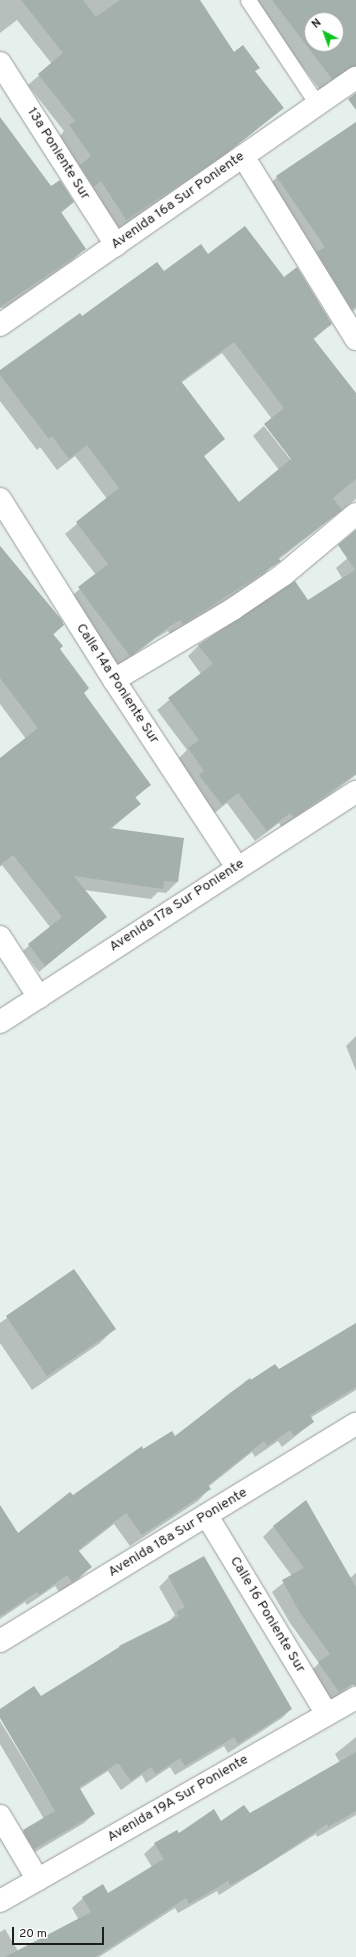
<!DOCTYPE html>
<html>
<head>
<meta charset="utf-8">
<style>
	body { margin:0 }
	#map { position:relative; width:356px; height:1957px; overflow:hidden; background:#e5efec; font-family:Overpass,sans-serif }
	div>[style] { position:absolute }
	.shadow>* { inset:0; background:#0003 }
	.building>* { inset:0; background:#a4b0ab }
	.roads { filter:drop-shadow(0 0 1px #9b9b9b) drop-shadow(0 0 1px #9b9b9b) }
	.service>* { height:15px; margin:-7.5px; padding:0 7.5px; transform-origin:7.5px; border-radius:7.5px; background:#fff }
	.minor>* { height:22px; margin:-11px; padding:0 11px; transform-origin:11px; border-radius:11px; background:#fff }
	span { translate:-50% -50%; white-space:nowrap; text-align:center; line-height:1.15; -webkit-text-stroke:3px #fff; paint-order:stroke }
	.street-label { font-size:14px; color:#1e1e1e }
	.north { position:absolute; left:304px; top:12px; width:40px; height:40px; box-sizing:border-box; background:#fff; border:1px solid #a5a5a5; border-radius:50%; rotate:319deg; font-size:11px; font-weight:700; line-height:16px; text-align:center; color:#1e1e1e }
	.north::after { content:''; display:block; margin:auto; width:14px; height:18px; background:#0ac31b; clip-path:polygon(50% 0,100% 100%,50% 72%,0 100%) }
	.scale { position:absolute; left:12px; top:1927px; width:92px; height:18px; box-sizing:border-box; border:2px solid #1e1e1e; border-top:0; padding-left:5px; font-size:12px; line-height:14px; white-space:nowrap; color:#1e1e1e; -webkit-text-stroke:3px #fff; paint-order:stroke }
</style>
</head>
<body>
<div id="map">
	<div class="shadow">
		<div style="clip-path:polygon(0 0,199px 0,234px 54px,254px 71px,283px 108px,212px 165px,115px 231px,69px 176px,79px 166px,59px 137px,64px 131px,28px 85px,52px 64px,17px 20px,0 33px)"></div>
		<div style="clip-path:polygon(evenodd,258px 0,356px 0,356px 72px,320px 90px,274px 30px,250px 8px,258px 0,312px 20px,336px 20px,336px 44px,312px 44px,312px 20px)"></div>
		<div style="clip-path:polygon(0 119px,51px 188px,73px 202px,60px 214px,84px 249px,73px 260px,4px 308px,0 308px)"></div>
		<div style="clip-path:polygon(356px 125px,356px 309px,338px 322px,263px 191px,277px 177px)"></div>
		<div style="clip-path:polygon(evenodd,208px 256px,284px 278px,331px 324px,313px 340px,356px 397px,356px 499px,273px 564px,262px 577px,171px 635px,168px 631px,156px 638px,118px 667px,67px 600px,96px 575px,65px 534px,107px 499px,75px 456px,57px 470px,40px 447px,37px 450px,0 401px,0 371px,82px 317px,163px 273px,208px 256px,222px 353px,272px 419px,295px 462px,294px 464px,264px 426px,253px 436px,279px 470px,238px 503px,203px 457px,224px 439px,181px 383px,222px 353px)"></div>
		<div style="clip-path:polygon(0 546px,63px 625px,53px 635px,59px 649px,83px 694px,150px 785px,135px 798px,140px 804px,111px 829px,177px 882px,166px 893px,158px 892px,151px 899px,84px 890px,105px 917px,39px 972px,23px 951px,50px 927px,2px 865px,0 867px,0 759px,26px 739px,0 704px)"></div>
		<div style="clip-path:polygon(356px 551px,356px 775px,305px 813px,282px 828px,279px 823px,255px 841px,227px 803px,211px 816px,177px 760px,187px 750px,157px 710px,201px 674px,188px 656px,199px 645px,308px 601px,342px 578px,336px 568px)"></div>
		<div style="clip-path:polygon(356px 1036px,356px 1071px,346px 1046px)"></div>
		<div style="clip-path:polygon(74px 1271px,114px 1329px,100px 1343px,32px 1390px,0 1343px,0 1323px)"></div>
		<div style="clip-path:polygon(356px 1324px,356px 1390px,310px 1418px,313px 1422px,282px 1447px,278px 1441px,255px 1457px,252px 1452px,208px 1487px,209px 1489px,198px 1501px,130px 1546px,114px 1524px,78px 1552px,90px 1567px,79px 1579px,60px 1593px,55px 1586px,27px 1605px,25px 1602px,0 1619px,0 1506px,18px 1534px,143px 1450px,175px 1438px,231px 1392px,275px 1365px,278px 1370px)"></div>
		<div style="clip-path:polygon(273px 1527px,350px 1578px,356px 1573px,356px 1683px,328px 1702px,309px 1673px,319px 1663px,290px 1623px,272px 1592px,292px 1576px,263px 1537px)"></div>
		<div style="clip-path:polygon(169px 1577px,291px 1709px,282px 1718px,228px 1753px,224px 1746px,175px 1775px,170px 1767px,146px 1783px,142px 1775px,121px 1790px,108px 1771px,80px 1789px,94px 1814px,84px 1823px,25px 1858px,14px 1840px,24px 1831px,44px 1819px,0 1744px,0 1721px,58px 1815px,0 1717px,0 1710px,40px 1698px,119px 1647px,168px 1622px,175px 1615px,159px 1587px)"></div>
		<div style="clip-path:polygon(356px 1737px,356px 1815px,317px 1837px,316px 1834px,219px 1895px,217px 1891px,178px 1913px,175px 1908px,99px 1957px,0 1957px,0 1932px,5px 1929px,18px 1951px,79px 1920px,72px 1908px,83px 1898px,108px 1894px,152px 1867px,144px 1854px,155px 1844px,178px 1834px,249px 1814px,340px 1763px,335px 1754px)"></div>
	</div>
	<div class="building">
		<div style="clip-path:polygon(21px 0,83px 0,96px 17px,120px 0,200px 0,234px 52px,243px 45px,260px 68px,255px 71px,284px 108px,224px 155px,126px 220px,101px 181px,94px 187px,80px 165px,91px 156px,69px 125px,75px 121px,38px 74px,63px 53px)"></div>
		<div style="clip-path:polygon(evenodd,272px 0,356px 0,356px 66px,332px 79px,272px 0,312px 20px,336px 20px,336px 44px,312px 44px,312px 20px)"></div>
		<div style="clip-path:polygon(356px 93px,356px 110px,348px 99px)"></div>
		<div style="clip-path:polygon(0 117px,51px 186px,60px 180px,74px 202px,61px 212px,86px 249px,0 307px)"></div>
		<div style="clip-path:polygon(356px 122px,356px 306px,352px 309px,317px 252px,325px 247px,276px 176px)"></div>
		<div style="clip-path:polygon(evenodd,245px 226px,284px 277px,297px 267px,332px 324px,313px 338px,356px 393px,356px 479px,333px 498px,342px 510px,278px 558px,281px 561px,275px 565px,183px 624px,180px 620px,169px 627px,130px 656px,78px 587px,108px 564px,76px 522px,119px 488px,87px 445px,69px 459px,52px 436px,49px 439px,0 375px,0 370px,80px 313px,82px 316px,157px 262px,164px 271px,201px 244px,208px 254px,245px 226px,234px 342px,284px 408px,264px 424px,291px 459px,239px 502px,204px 456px,225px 439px,181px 381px,234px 342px)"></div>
		<div style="clip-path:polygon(356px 530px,356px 774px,294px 817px,290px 813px,267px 831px,238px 793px,222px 805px,199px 775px,204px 771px,188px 748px,199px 740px,168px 698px,213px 664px,198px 645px,295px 581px,308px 600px,355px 570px,338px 545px)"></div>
		<div style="clip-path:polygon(0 546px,61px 619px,64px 625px,53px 634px,63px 646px,60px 649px,89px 688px,84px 693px,151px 785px,135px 797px,141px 804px,110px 828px,184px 838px,178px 882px,164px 881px,163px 889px,74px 876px,107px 917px,45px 966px,28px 944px,62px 917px,13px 855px,0 865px,0 758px,38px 728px,0 678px)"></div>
		<div style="clip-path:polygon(74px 1269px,116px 1329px,47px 1376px,6px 1316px)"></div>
		<div style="clip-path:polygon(356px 1323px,356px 1387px,310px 1415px,314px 1422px,294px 1436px,290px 1430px,267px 1446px,264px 1441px,208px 1485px,211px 1489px,142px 1535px,126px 1513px,78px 1550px,92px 1567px,72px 1582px,67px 1575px,39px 1595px,37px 1592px,0 1616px,0 1505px,18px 1533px,70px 1492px,73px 1495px,142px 1446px,143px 1449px,172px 1431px,175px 1436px,250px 1378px,251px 1380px,275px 1364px,279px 1369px)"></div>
		<div style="clip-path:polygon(306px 1500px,356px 1587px,356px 1686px,352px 1684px,339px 1692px,318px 1662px,330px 1654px,300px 1613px,282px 1580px,304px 1568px,273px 1526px)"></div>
		<div style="clip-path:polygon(204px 1556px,292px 1709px,238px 1744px,234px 1737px,185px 1766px,180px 1758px,156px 1774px,151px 1767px,131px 1781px,118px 1763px,79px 1787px,95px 1814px,34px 1849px,23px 1830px,55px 1811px,0 1718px,0 1709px,34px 1686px,41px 1696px,120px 1647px,119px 1646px,179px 1616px,176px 1612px,185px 1607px,168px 1576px)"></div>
		<div style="clip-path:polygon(356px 1752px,356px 1811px,328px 1827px,327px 1824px,258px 1870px,230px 1885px,228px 1881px,189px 1904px,186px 1898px,95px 1957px,5px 1957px,91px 1912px,82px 1897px,103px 1884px,108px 1893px,164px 1859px,154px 1843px,177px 1830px,179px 1833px,214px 1809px,221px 1821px,244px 1805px,250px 1813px)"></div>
	</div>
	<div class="roads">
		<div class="service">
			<div style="left:248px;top:0;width:125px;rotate:56.4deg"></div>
		</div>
		<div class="minor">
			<div style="left:0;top:63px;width:216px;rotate:57.5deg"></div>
			<div style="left:243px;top:156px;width:215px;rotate:58.3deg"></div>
			<div style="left:0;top:325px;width:433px;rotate:-34.8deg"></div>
			<div style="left:0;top:499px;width:214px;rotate:57.8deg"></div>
			<div style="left:114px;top:680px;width:224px;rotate:56.7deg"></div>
			<div style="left:114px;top:680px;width:139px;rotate:-30.8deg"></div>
			<div style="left:233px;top:609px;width:60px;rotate:-34.2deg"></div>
			<div style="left:283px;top:575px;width:95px;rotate:-39.9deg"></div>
			<div style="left:0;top:937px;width:72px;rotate:57deg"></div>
			<div style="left:0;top:1022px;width:424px;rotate:-32.9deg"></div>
			<div style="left:207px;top:1516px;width:232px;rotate:58.8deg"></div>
			<div style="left:0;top:1641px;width:417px;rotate:-31.4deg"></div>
			<div style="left:0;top:1816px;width:74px;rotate:59.3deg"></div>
			<div style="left:0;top:1901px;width:410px;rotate:-29.7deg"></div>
		</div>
	</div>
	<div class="street-label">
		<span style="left:58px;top:154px;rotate:58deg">13a Poniente Sur</span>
		<span style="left:178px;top:201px;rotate:-35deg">Avenida 16a Sur Poniente</span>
		<span style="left:117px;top:684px;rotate:57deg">Calle 14a Poniente Sur</span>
		<span style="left:177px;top:906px;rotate:-33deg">Avenida 17a Sur Poniente</span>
		<span style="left:178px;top:1533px;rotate:-31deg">Avenida 18a Sur Poniente</span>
		<span style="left:267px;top:1615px;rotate:59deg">Calle 16 Poniente Sur</span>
		<span style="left:178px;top:1799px;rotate:-30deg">Avenida 19A Sur Poniente</span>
	</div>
	<div class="north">N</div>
	<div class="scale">20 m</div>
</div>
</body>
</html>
